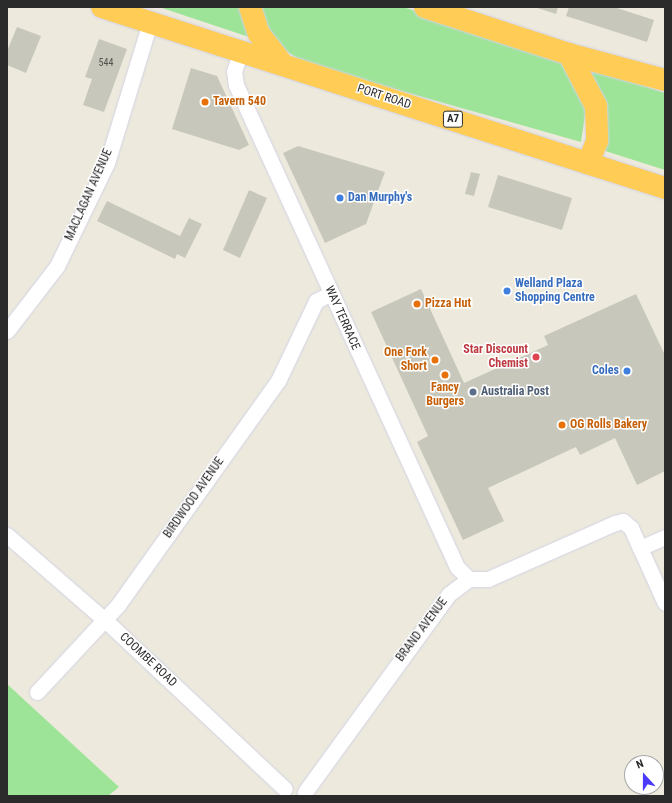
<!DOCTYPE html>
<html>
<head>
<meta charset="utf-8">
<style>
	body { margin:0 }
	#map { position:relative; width:672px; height:803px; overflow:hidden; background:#edeadd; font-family:"Roboto Condensed",sans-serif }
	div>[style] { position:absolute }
	.green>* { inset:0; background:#9ee498 }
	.building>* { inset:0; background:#c8c7bc }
	.roads { filter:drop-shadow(0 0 1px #d3d2e4) drop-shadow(0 0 1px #d3d2e4) }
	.minor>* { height:15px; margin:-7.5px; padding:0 7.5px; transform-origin:7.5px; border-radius:7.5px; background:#fff }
	.highway>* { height:22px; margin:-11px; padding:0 11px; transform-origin:11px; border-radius:11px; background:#ffcd55 }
	.dots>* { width:11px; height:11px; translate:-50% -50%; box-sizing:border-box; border:2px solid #fff; border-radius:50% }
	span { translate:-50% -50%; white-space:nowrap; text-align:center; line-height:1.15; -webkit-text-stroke:3px #fff; paint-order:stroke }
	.number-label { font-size:10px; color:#52524f }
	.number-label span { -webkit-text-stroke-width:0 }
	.shield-label span { padding:1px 3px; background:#fff; border:1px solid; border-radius:3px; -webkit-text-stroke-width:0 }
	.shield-label { font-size:11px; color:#2b2b2b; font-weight:700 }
	.street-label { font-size:12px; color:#2b2b2b }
	.food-label { font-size:12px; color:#c56008; font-weight:700 }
	.left { translate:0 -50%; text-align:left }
	.right { translate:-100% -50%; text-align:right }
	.shop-label { font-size:12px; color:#366cbe; font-weight:700 }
	.health-label { font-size:12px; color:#be3a42; font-weight:700 }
	.service-label { font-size:12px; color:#4e5e75; font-weight:700 }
	.frame { position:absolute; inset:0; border:8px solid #2b2b2b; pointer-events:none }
	.north { position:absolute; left:624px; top:755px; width:40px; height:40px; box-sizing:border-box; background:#fff; border:1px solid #aaa; border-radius:50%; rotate:339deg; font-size:11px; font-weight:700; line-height:16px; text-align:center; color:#2b2b2b }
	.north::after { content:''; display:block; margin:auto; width:14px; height:18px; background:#4b3afc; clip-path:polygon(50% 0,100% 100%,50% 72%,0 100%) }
</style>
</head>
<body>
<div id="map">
	<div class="green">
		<div style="clip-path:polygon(159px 7px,242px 7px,252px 38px)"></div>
		<div style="clip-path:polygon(255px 7px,403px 7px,555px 56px,569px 70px,586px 109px,581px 142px,306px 64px,265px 37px)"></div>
		<div style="clip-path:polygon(584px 66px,665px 93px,665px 170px,599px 149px)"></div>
		<div style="clip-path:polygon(7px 684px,119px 787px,108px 796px,7px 796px)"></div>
	</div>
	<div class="building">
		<div style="clip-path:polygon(534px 7px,558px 7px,556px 14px)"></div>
		<div style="clip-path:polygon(569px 7px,614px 7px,654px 20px,647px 42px,566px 16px)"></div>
		<div style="clip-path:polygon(17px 27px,41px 36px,26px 73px,7px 65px,7px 51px)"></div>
		<div style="clip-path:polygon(99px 39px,127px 49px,104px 112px,83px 105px,92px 79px,85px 77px)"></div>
		<div style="clip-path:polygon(191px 68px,217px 76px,249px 145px,239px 150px,172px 129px)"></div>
		<div style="clip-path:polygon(298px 146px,385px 172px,366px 224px,325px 243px,283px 153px)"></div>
		<div style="clip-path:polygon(471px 172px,480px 174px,474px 196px,465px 194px)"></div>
		<div style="clip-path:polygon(498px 175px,572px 198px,562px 230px,488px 207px)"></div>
		<div style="clip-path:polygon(249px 190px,267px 198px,240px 258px,223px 250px)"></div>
		<div style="clip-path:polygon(107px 201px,180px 236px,189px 218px,202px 224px,185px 258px,177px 254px,175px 259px,97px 221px)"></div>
		<div style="clip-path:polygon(421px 289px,464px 383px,548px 345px,544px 336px,636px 294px,665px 355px,665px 471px,637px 485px,615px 438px,580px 455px,576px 447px,488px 488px,504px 521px,463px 540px,417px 442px,428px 436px,371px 312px)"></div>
	</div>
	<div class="roads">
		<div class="minor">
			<div style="left:241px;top:51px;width:21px;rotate:109deg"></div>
			<div style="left:234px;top:71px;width:14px;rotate:82deg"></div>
			<div style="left:236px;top:85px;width:530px;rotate:65.37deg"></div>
			<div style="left:457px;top:567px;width:17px;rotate:45deg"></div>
			<div style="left:7px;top:331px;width:82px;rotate:-52.4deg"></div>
			<div style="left:57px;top:266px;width:114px;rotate:-64.1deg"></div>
			<div style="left:107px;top:163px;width:147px;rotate:-73deg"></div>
			<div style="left:7px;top:535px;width:131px;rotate:41deg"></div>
			<div style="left:106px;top:621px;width:245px;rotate:43.2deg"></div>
			<div style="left:640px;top:548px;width:60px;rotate:65.6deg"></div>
			<div style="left:37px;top:692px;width:119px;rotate:-47deg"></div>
			<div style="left:118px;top:605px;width:275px;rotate:-54.5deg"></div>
			<div style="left:278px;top:381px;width:89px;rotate:-64.6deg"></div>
			<div style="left:316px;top:301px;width:17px;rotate:-28deg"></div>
			<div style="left:305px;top:792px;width:245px;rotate:-54deg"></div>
			<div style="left:449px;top:594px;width:25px;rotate:-37deg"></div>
			<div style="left:469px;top:579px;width:19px"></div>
			<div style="left:488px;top:579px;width:139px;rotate:-23.8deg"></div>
			<div style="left:615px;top:523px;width:8px;rotate:-14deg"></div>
			<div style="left:623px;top:521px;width:11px;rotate:41deg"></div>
			<div style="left:631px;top:528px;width:22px;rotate:66deg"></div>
			<div style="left:640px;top:548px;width:27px;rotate:-24deg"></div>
		</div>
		<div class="highway">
			<div style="left:102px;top:7px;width:591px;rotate:17.82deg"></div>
			<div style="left:250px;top:7px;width:28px;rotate:72deg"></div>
			<div style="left:259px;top:34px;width:36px;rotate:52deg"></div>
			<div style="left:425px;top:7px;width:151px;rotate:18.1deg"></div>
			<div style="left:569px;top:54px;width:99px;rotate:15.2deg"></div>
			<div style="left:569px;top:54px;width:59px;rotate:62.6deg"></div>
			<div style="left:596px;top:106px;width:35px;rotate:88deg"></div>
			<div style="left:597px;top:141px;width:24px;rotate:112deg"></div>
		</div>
	</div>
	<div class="dots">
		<div style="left:205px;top:102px;background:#e8710a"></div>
		<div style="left:340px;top:198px;background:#3f7fe0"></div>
		<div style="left:507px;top:291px;background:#3f7fe0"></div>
		<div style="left:417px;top:304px;background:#e8710a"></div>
		<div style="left:536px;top:357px;background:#e0444e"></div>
		<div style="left:435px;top:360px;background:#e8710a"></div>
		<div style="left:627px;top:371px;background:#3f7fe0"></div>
		<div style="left:445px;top:375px;background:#e8710a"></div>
		<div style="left:473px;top:392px;background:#5c6f8a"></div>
		<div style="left:562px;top:425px;background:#e8710a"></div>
	</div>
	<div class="number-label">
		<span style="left:106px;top:63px">544</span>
	</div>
	<div class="shield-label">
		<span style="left:453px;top:119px">A7</span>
	</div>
	<div class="street-label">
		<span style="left:384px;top:97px;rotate:18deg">PORT ROAD</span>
		<span style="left:89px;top:195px;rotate:-66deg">MACLAGAN AVENUE</span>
		<span style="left:342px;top:318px;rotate:66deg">WAY TERRACE</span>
		<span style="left:194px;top:498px;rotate:-55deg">BIRDWOOD AVENUE</span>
		<span style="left:422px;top:630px;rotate:-53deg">BRAND AVENUE</span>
		<span style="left:148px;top:660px;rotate:43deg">COOMBE ROAD</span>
	</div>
	<div class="food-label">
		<span class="left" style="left:213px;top:102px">Tavern 540</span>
		<span class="left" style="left:425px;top:304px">Pizza Hut</span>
		<span class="right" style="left:427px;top:360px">One Fork<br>Short</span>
		<span style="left:445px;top:395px">Fancy<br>Burgers</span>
		<span class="left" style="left:570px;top:425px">OG Rolls Bakery</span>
	</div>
	<div class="shop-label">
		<span class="left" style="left:348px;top:198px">Dan Murphy's</span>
		<span class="left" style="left:515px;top:291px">Welland Plaza<br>Shopping Centre</span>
		<span class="right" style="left:619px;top:371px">Coles</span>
	</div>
	<div class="health-label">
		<span class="right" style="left:528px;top:357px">Star Discount<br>Chemist</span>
	</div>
	<div class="service-label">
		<span class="left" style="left:481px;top:392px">Australia Post</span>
	</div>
	<div class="frame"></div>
	<div class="north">N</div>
</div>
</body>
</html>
